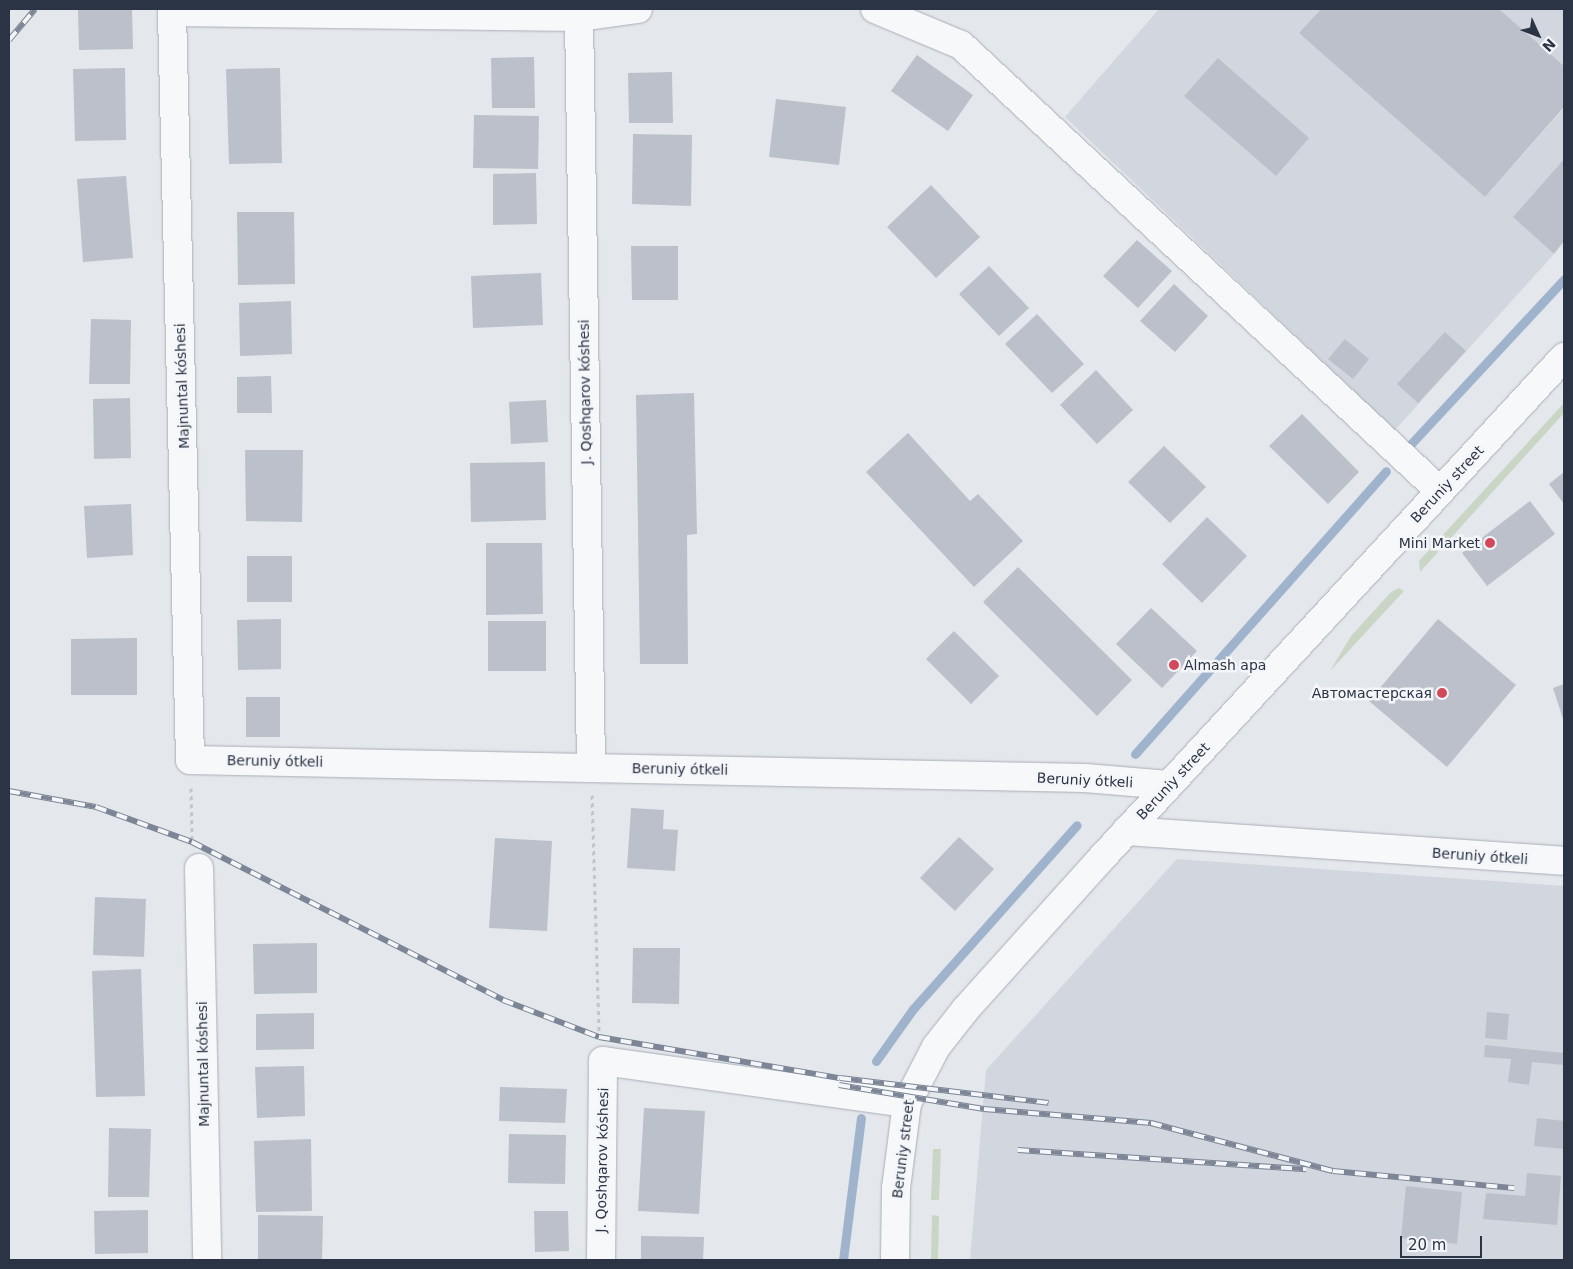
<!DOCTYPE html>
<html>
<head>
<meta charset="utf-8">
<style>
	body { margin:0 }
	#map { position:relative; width:1573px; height:1269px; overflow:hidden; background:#e4e7ec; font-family:"DejaVu Sans",sans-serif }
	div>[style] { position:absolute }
	.built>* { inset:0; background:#d2d6de }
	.green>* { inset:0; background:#c9d6c5 }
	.stream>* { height:9px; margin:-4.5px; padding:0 4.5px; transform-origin:4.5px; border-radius:4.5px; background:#9fb4cc }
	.building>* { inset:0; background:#bbc0ca }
	.path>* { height:3px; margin-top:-1.5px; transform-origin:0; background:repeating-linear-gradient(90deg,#c2c5cb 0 4px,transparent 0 8px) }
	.roads { filter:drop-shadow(0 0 1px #a9aeb7) drop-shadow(0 0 1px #a9aeb7) }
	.minor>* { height:28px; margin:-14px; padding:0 14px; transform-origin:14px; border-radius:14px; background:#f7f8fa }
	.rail>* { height:5.5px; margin-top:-2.75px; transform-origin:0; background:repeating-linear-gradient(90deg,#f4f6f9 0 11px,#7d8696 0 22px); box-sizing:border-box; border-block:1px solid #7d8696 }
	.dots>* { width:14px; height:14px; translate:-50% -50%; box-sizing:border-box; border:2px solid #f4f6f9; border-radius:50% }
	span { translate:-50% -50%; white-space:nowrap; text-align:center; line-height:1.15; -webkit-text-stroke:5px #f4f6f9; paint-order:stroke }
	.street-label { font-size:14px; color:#2b3445 }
	.poi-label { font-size:14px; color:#2b3445 }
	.right { translate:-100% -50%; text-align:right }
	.left { translate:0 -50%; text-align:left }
	.frame { position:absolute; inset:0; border:10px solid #2b3445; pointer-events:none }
	.north { position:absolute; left:1513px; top:10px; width:50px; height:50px; -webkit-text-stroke:4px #f4f6f9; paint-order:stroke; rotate:133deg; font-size:14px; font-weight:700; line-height:20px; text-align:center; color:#2b3445 }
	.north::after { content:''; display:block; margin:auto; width:18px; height:22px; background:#2b3445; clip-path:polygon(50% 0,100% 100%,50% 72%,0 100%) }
	.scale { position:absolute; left:1400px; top:1236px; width:82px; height:22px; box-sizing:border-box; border:2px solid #2b3445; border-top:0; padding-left:6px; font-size:15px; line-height:18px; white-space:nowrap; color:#2b3445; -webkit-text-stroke:4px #f4f6f9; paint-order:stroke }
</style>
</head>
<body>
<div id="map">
	<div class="built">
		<div style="clip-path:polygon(1159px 9px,1321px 9px,1300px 33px,1485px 197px,1564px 108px,1564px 159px,1513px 217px,1554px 254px,1395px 430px,1065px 117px)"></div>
		<div style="clip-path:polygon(1499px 9px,1564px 9px,1564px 66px)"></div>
		<div style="clip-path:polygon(1177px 859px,1564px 886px,1564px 1260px,970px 1260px,986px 1070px)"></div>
	</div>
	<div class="green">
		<div style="clip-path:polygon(1564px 403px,1564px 413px,1420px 572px,1419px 561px)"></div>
		<div style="clip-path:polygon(1399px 588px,1404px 591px,1330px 671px,1351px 636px,1391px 592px)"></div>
		<div style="clip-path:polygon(933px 1149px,941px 1149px,939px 1200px,931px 1200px)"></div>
		<div style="clip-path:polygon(932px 1215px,939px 1216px,938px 1260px,931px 1260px)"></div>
	</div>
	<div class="stream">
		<div style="left:1409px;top:446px;width:228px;rotate:-47.1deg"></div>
		<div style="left:1135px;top:754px;width:378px;rotate:-48.4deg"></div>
		<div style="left:876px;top:1061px;width:64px;rotate:-54.6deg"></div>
		<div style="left:913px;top:1009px;width:246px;rotate:-48.3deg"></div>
		<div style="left:843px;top:1260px;width:143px;rotate:-82.8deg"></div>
	</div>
	<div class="building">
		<div style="clip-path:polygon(78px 9px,132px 9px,133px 49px,79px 50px)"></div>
		<div style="clip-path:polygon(1321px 9px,1499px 9px,1564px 66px,1564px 107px,1485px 197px,1299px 33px)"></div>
		<div style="clip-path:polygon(917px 55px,973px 95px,948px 131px,891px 91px)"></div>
		<div style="clip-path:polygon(534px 57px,535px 108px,492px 108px,491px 58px)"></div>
		<div style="clip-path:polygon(1218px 58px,1309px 138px,1276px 176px,1184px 96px)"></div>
		<div style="clip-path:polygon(125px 68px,126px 140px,75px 141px,73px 69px)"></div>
		<div style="clip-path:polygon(280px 68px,282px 163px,229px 164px,226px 69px)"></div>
		<div style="clip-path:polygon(672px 72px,673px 123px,629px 123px,628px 73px)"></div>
		<div style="clip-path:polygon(776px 99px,846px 107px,839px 165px,769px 157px)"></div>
		<div style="clip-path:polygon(474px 115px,539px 116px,538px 169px,473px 168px)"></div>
		<div style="clip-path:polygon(633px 134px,692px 135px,691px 206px,632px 204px)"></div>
		<div style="clip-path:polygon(1564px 159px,1564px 241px,1554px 254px,1513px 217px)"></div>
		<div style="clip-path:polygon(536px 173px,537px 224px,493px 225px,493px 174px)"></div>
		<div style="clip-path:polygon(126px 176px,133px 258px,83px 262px,77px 179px)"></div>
		<div style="clip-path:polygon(931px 185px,980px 237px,936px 278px,887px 227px)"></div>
		<div style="clip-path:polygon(237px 212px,294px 212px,295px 284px,238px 285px)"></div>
		<div style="clip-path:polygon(1137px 240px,1172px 271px,1138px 308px,1103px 276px)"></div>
		<div style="clip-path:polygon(631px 246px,678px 246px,678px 300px,632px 300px)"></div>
		<div style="clip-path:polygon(989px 266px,1029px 308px,999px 336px,959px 294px)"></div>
		<div style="clip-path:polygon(541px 273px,543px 325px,473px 328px,471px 276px)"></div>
		<div style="clip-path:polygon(1174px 284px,1208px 316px,1175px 352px,1140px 321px)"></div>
		<div style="clip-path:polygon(291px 301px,292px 354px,240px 356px,239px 303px)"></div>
		<div style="clip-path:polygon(1037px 314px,1084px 364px,1052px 393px,1005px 344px)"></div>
		<div style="clip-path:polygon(91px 319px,131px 320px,130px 384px,89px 384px)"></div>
		<div style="clip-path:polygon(1445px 332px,1466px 351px,1418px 403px,1397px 384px)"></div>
		<div style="clip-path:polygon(1345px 339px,1369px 359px,1353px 379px,1328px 359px)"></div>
		<div style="clip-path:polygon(1096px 370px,1133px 410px,1097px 444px,1060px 405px)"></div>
		<div style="clip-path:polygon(271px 376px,272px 413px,237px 413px,237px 377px)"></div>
		<div style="clip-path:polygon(694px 393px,697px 534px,687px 535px,688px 664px,640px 664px,636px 395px)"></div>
		<div style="clip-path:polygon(130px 398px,131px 458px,94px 459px,93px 399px)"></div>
		<div style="clip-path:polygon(546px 400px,548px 442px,511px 444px,509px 402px)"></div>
		<div style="clip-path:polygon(1302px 414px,1359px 472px,1328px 504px,1269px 446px)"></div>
		<div style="clip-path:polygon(908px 433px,970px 501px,978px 494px,1023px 541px,974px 587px,866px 472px)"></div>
		<div style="clip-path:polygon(1164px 446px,1206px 487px,1170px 523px,1128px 482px)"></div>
		<div style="clip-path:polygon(245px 450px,303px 450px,302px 522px,246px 521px)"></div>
		<div style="clip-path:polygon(545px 462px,546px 520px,471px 522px,470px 463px)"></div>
		<div style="clip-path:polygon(1564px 472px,1564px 504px,1549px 484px)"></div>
		<div style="clip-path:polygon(1530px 501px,1555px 534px,1487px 586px,1462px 553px)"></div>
		<div style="clip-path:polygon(131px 504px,133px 555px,87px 558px,84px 506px)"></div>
		<div style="clip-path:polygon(1207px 517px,1247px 556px,1202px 603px,1162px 564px)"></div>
		<div style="clip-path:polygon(486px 543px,542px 543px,543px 614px,486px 615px)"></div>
		<div style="clip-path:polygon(247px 556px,292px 556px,292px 602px,247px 602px)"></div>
		<div style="clip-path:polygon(1018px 567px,1132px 680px,1097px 716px,983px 602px)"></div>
		<div style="clip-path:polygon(1151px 608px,1197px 651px,1162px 688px,1116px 644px)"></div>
		<div style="clip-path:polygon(281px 619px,281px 669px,238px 670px,237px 620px)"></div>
		<div style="clip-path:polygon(1438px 619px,1516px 685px,1447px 767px,1369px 701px)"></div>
		<div style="clip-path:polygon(488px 621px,546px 621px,546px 671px,488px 671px)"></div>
		<div style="clip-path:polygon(954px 631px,999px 676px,971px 704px,926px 659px)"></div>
		<div style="clip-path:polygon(137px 638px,137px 695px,71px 695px,71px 639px)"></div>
		<div style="clip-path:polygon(1564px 684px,1564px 722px,1553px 688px)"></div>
		<div style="clip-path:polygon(246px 697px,280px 697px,280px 737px,246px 737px)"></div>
		<div style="clip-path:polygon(631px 808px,664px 810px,663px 829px,678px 830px,675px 871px,627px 868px)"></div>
		<div style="clip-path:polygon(959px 837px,994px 869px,955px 911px,920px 878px)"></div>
		<div style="clip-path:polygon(495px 838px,552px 841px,547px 931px,489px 928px)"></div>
		<div style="clip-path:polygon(95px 897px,146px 899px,144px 957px,93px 955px)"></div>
		<div style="clip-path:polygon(317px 943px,317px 993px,254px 994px,253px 944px)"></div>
		<div style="clip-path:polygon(633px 948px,680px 948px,679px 1004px,632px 1003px)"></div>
		<div style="clip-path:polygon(141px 969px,145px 1096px,96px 1097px,92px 971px)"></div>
		<div style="clip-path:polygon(1487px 1012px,1509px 1014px,1507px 1040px,1485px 1038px)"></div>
		<div style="clip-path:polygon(314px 1013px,314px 1049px,256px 1050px,256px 1014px)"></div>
		<div style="clip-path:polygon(1485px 1045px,1564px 1053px,1564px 1065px,1532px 1062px,1529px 1085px,1508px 1082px,1511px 1059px,1484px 1057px)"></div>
		<div style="clip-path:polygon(304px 1066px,305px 1116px,257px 1118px,255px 1067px)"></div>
		<div style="clip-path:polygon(500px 1087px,567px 1089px,565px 1123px,499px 1121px)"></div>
		<div style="clip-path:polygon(644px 1108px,705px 1111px,699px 1214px,638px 1211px)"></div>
		<div style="clip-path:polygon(1537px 1118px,1564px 1121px,1564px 1149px,1534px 1146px)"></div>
		<div style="clip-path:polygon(109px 1128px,151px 1129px,149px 1197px,108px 1197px)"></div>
		<div style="clip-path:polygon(509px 1134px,566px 1135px,565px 1184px,508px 1183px)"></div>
		<div style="clip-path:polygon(311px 1139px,312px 1211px,256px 1212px,254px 1141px)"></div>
		<div style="clip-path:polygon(1527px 1173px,1561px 1176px,1557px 1225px,1483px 1219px,1486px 1193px,1525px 1196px)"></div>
		<div style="clip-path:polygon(1406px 1186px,1462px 1192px,1457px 1244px,1401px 1238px)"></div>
		<div style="clip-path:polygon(148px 1210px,148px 1253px,95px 1254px,94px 1211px)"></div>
		<div style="clip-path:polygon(534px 1211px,568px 1211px,569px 1251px,535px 1252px)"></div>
		<div style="clip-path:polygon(258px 1215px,323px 1216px,322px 1260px,258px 1260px)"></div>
		<div style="clip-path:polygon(641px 1236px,704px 1237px,703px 1260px,641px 1260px)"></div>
	</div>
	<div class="path">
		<div style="left:191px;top:788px;width:54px;rotate:88.9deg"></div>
		<div style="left:592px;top:795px;width:239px;rotate:88.3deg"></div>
	</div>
	<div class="roads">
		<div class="minor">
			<div style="left:638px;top:9px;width:60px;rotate:172.3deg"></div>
			<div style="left:579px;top:17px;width:407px;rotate:-179.3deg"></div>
			<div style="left:172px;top:12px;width:748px;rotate:88.62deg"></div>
			<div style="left:190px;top:760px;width:895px;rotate:1.15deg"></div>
			<div style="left:1085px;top:778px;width:84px;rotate:4.8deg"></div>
			<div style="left:875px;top:9px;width:93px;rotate:22.7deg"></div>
			<div style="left:961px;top:45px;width:654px;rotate:42.96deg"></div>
			<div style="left:579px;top:17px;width:750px;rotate:89.08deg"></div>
			<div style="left:1126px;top:831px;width:439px;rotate:3.9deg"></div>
			<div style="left:199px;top:868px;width:392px;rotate:88.8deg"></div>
			<div style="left:601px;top:1260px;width:199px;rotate:-89.4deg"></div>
			<div style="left:603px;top:1061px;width:307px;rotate:7.9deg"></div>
			<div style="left:895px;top:1260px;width:72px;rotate:-89.2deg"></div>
			<div style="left:896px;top:1188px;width:86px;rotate:-82.6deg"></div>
			<div style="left:907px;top:1103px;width:63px;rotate:-62.6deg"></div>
			<div style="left:936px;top:1047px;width:47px;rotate:-51.9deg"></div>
			<div style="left:965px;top:1010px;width:200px;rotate:-48deg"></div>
			<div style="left:1099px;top:861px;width:686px;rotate:-47.3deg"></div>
		</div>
	</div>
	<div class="rail">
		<div style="left:9px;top:40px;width:40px;rotate:-50deg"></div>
		<div style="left:9px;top:791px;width:88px;rotate:10.4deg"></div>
		<div style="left:96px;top:807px;width:102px;rotate:20deg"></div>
		<div style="left:192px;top:842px;width:349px;rotate:26.9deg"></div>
		<div style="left:503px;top:1000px;width:103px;rotate:21.1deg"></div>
		<div style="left:599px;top:1037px;width:244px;rotate:9.7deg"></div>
		<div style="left:840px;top:1078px;width:210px;rotate:6.8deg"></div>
		<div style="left:839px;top:1085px;width:147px;rotate:9.4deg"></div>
		<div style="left:984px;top:1109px;width:168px;rotate:4.8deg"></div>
		<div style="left:1151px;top:1123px;width:188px;rotate:14.8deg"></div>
		<div style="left:1333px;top:1171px;width:182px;rotate:5.4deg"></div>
		<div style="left:1018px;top:1150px;width:289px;rotate:3.8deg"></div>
	</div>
	<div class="dots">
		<div style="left:1490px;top:543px;background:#d1495b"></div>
		<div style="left:1174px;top:665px;background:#d1495b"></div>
		<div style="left:1442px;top:693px;background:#d1495b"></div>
	</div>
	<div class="street-label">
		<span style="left:182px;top:386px;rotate:-92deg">Majnuntal kóshesi</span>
		<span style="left:585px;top:392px;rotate:-91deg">J. Qoshqarov kóshesi</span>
		<span style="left:1447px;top:484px;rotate:-47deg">Beruniy street</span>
		<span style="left:275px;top:761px;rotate:1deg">Beruniy ótkeli</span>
		<span style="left:680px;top:769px;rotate:1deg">Beruniy ótkeli</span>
		<span style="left:1085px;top:780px;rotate:3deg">Beruniy ótkeli</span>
		<span style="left:1173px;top:781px;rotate:-47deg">Beruniy street</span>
		<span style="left:1480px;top:856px;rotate:4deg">Beruniy ótkeli</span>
		<span style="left:203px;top:1064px;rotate:-91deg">Majnuntal kóshesi</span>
		<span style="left:903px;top:1149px;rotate:-83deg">Beruniy street</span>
		<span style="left:602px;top:1160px;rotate:-89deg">J. Qoshqarov kóshesi</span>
	</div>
	<div class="poi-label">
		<span class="right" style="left:1480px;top:543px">Mini Market</span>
		<span class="left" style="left:1184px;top:665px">Almash apa</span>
		<span class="right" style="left:1432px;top:693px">Автомастерская</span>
	</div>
	<div class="frame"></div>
	<div class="north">N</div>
	<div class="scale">20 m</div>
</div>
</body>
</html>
